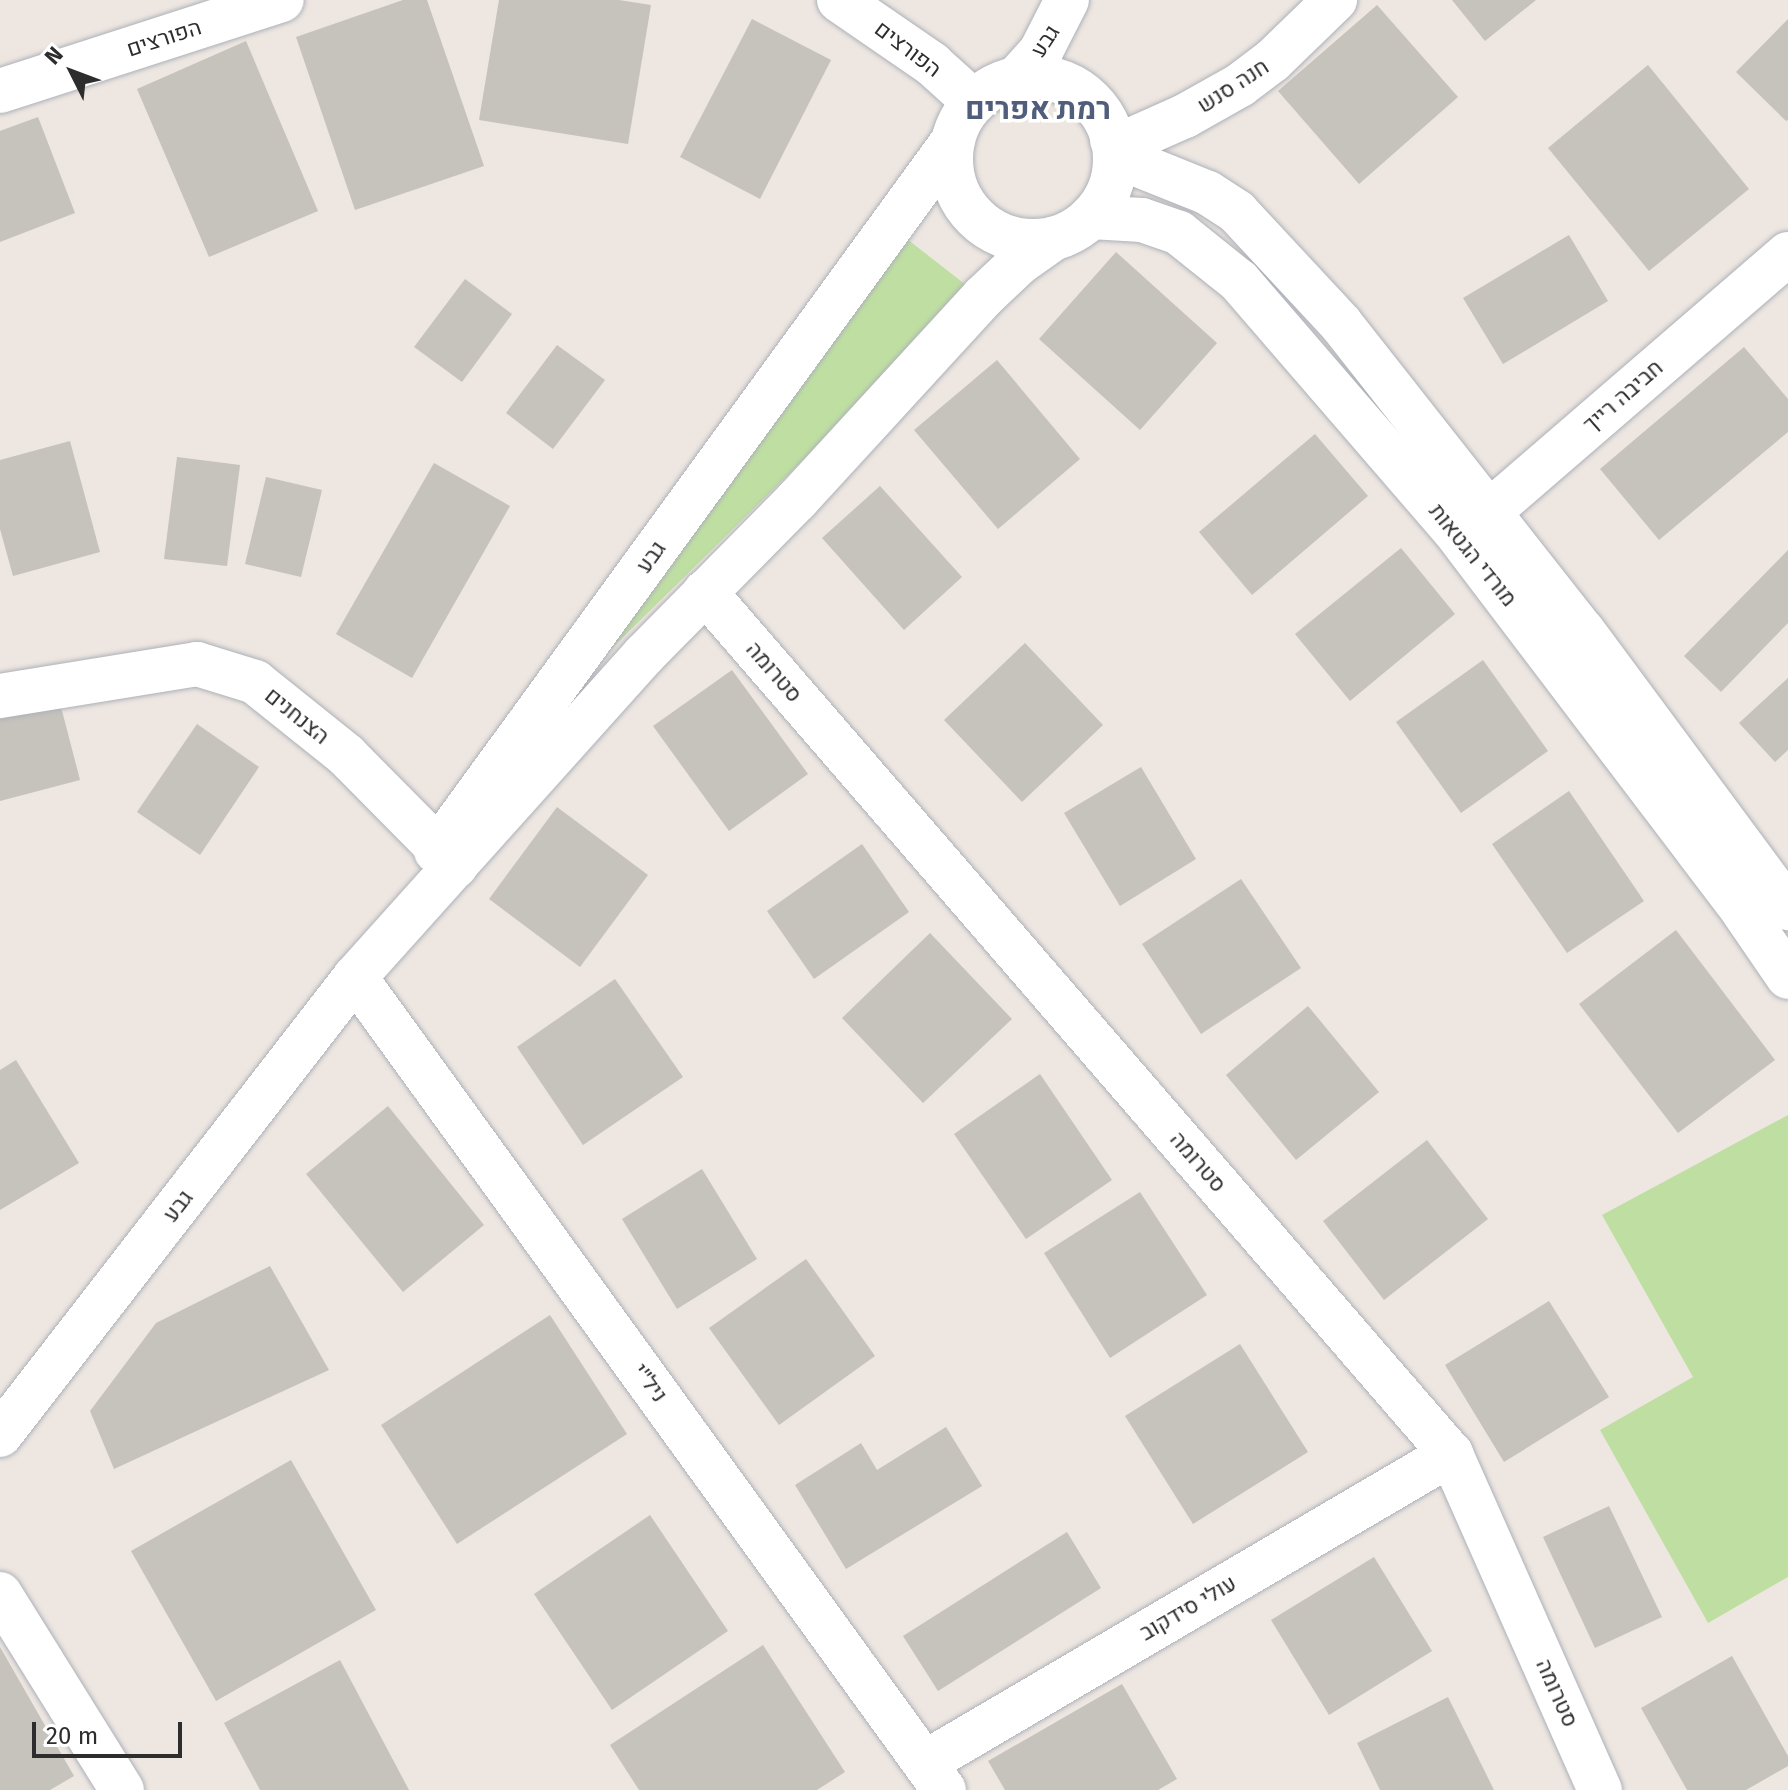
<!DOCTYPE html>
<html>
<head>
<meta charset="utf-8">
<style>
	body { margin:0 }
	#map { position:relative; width:1788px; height:1790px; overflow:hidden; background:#ede6e1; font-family:"Fira Sans",Heebo,sans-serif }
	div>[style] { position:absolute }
	.green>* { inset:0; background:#bfdfa2 }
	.building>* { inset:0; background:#c6c2bc }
	.roads { filter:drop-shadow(0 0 2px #adb1b8) drop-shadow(0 0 2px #adb1b8) }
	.street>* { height:44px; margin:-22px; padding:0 22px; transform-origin:22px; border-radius:22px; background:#fff }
	.street>.ring { margin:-22px; padding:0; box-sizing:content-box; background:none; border:44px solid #fff; border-radius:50% }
	span { translate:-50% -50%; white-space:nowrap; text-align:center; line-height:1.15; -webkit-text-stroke:7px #fff; paint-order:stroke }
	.street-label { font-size:22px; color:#2d2d2d }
	.district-label { font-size:30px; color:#505d7b; font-weight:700 }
	.north { position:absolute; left:32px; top:32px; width:80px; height:80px; -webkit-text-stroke:6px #fff; paint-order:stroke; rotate:312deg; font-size:22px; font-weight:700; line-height:32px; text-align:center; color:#2d2d2d }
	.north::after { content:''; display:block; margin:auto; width:28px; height:36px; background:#2d2d2d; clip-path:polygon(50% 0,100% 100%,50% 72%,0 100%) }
	.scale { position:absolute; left:32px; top:1722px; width:150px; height:36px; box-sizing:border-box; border:4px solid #2d2d2d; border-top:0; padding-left:10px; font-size:24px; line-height:28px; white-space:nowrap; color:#2d2d2d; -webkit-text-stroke:6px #fff; paint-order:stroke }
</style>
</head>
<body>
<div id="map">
	<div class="green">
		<div style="clip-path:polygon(907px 239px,966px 285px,869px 395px,605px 655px)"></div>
		<div style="clip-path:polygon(1788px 1115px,1788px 1577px,1708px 1623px,1600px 1430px,1693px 1377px,1602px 1215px)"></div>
	</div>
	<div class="building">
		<div style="clip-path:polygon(403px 0,427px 0,484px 166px,355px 210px,296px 37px)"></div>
		<div style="clip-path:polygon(499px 0,619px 0,651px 5px,628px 144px,479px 120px)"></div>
		<div style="clip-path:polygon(1452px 0,1536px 0,1485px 41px)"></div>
		<div style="clip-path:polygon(1377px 5px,1458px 97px,1359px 184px,1278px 91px)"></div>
		<div style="clip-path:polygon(752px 19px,831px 60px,760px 199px,680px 157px)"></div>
		<div style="clip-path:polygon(1788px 19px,1788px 120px,1786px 121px,1736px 72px)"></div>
		<div style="clip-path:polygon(246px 41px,318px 211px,209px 257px,137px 89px)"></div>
		<div style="clip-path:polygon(1648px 65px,1749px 189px,1649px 271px,1548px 148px)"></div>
		<div style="clip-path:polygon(38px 117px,75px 213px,0 242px,0 131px)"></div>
		<div style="clip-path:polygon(1569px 235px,1608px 301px,1503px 364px,1463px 298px)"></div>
		<div style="clip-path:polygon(1116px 252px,1217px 343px,1140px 430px,1039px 339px)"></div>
		<div style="clip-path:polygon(465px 279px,512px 314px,462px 382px,414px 347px)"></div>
		<div style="clip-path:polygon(557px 345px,605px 380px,553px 449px,506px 413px)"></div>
		<div style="clip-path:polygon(1744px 347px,1788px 399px,1788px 432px,1659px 540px,1600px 469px)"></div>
		<div style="clip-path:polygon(997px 360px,1080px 459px,998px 529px,914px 430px)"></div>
		<div style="clip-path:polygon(1315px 434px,1368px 496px,1252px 595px,1199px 532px)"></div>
		<div style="clip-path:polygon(70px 441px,100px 552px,13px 576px,0 529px,0 460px)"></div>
		<div style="clip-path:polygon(177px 457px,240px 465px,227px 566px,164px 559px)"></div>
		<div style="clip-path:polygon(434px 463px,510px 506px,412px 678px,336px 634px)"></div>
		<div style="clip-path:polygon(266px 477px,322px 490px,301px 577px,245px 564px)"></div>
		<div style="clip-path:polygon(880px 486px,962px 577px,904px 630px,822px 538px)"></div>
		<div style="clip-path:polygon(1401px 548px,1455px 614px,1350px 701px,1295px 634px)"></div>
		<div style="clip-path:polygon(1788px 550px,1788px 623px,1721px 692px,1684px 656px)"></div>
		<div style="clip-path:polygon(1025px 643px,1103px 725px,1022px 802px,944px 720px)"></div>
		<div style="clip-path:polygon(1483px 660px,1548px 751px,1461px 813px,1396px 722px)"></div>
		<div style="clip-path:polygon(732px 670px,808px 774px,729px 831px,653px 726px)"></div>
		<div style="clip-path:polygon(1788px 678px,1788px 750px,1775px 762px,1739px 723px)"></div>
		<div style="clip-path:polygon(60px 703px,80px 780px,0 801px,0 719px)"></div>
		<div style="clip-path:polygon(197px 724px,259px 767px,200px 855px,137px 812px)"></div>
		<div style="clip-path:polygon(1141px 767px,1196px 859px,1120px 906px,1064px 813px)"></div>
		<div style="clip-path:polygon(1569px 791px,1644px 901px,1567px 953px,1492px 844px)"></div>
		<div style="clip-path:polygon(557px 807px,648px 875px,580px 967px,489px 899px)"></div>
		<div style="clip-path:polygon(862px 844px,909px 912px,814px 979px,767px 911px)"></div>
		<div style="clip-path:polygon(1241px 879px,1301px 968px,1201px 1034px,1142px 944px)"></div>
		<div style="clip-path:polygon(1676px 930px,1775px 1060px,1678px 1133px,1579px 1004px)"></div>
		<div style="clip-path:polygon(930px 933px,1012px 1019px,923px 1103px,842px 1018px)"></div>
		<div style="clip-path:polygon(615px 979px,683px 1077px,583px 1145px,517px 1047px)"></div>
		<div style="clip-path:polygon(1308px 1006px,1379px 1092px,1296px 1160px,1226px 1075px)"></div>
		<div style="clip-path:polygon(16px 1060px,79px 1163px,0 1210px,0 1070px)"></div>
		<div style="clip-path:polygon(1040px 1074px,1112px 1180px,1026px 1239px,954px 1134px)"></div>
		<div style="clip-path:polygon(388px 1106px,484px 1225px,403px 1292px,306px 1174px)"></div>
		<div style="clip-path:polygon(1427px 1140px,1488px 1219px,1384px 1300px,1323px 1221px)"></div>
		<div style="clip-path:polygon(702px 1169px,757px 1259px,677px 1309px,622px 1219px)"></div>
		<div style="clip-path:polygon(1140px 1192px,1207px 1295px,1110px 1358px,1044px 1253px)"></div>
		<div style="clip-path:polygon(806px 1259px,875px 1356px,779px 1425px,709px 1328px)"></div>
		<div style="clip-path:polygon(270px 1266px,329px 1370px,114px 1469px,90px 1411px,156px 1323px)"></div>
		<div style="clip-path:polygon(1549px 1301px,1609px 1397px,1504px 1462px,1445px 1365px)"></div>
		<div style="clip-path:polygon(550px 1315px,627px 1434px,457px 1544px,381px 1425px)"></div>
		<div style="clip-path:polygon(1240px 1344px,1308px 1452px,1193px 1524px,1125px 1416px)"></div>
		<div style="clip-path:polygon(946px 1427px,982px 1486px,846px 1569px,795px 1485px,861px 1443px,877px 1470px)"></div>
		<div style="clip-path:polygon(291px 1460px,376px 1610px,216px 1701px,131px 1551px)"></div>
		<div style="clip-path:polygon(1609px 1506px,1662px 1617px,1595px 1648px,1543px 1537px)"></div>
		<div style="clip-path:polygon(650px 1515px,728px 1631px,612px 1710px,534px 1594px)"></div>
		<div style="clip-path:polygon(1067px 1532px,1101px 1588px,938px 1691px,903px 1636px)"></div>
		<div style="clip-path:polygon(1374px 1557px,1432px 1651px,1329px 1715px,1271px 1620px)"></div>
		<div style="clip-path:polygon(763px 1645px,845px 1772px,817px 1790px,639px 1790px,610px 1745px)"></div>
		<div style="clip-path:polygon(0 1647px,74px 1776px,50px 1790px,0 1790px)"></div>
		<div style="clip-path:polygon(1732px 1656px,1788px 1756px,1788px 1766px,1746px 1790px,1687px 1790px,1641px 1708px)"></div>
		<div style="clip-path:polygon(340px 1660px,409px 1790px,260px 1790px,224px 1723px)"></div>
		<div style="clip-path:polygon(1122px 1684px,1177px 1779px,1158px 1790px,1005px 1790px,988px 1761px)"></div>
		<div style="clip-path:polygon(1448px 1697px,1494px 1790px,1380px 1790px,1357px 1743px)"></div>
	</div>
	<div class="roads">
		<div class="street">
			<div style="left:839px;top:0;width:113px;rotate:34.5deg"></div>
			<div style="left:932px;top:64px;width:57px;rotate:42.1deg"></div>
			<div class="ring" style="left:951px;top:77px;width:120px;height:120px"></div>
			<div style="left:1017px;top:78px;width:36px;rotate:-48deg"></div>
			<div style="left:1041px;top:51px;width:57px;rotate:-63deg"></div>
			<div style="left:0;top:91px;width:296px;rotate:-17.9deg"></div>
			<div style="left:1112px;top:140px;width:21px;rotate:-3deg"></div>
			<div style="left:1133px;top:139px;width:57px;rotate:-23.9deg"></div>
			<div style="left:1185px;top:116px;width:63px;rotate:-29.4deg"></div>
			<div style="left:1240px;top:85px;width:40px;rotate:-37deg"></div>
			<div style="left:1272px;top:61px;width:88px;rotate:-44.1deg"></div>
			<div style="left:1116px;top:156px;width:99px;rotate:21.9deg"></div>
			<div style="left:1208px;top:193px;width:35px;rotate:33deg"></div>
			<div style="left:1237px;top:212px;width:153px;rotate:47.1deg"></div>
			<div style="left:1341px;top:324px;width:391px;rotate:51.8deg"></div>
			<div style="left:1583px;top:631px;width:345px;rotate:53.5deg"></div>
			<div style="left:1091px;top:217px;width:51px;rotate:3.4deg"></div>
			<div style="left:1142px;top:220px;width:39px;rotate:19deg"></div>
			<div style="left:1179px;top:233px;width:77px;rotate:38.7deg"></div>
			<div style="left:1239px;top:281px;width:329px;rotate:49.2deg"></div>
			<div style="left:1454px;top:530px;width:466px;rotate:52.8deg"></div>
			<div style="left:1736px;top:901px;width:92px;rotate:55.6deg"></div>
			<div style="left:1465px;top:524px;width:27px;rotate:-27deg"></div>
			<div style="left:1489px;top:512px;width:395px;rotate:-40.8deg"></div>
			<div style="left:705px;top:592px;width:1140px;rotate:49.13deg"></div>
			<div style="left:1451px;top:1454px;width:368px;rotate:66.1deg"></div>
			<div style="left:0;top:696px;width:200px;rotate:-9.2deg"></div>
			<div style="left:197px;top:664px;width:61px;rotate:17.2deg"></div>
			<div style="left:255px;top:682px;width:117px;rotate:38.7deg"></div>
			<div style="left:346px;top:755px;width:156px;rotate:45.3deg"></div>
			<div style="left:436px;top:851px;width:878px;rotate:-53.94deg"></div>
			<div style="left:355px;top:977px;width:1004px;rotate:54.08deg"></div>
			<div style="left:0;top:1435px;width:579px;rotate:-52.22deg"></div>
			<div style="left:355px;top:977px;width:433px;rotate:-48.1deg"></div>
			<div style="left:644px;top:655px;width:218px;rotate:-45.4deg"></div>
			<div style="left:797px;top:500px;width:275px;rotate:-47.5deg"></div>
			<div style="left:983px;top:297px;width:50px;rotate:-43.4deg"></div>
			<div style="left:1019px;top:263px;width:42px;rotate:-35.2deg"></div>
			<div style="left:0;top:1594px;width:231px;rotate:58.1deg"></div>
			<div style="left:926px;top:1762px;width:609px;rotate:-30.4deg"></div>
		</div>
	</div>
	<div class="street-label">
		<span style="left:164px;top:38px;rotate:-18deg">הפורצים</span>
		<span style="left:1045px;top:41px;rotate:-56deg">גבע</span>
		<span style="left:908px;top:49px;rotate:37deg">הפורצים</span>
		<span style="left:1233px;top:86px;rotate:-33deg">חנה סנש</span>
		<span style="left:1623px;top:396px;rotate:-41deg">חביבה רייך</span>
		<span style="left:1473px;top:555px;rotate:51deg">מורדי הגטאות</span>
		<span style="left:651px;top:557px;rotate:-54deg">גבע</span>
		<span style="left:774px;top:672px;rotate:49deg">סטרומה</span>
		<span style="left:297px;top:716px;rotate:39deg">הצנחנים</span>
		<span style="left:1198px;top:1162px;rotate:49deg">סטרומה</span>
		<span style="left:178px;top:1206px;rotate:-52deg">גבע</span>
		<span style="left:650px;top:1383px;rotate:54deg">ניל"י</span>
		<span style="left:1188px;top:1608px;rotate:-30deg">עולי סידקוב</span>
		<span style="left:1557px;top:1693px;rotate:66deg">סטרומה</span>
	</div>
	<div class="district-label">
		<span style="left:1038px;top:109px">רמת אפרים</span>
	</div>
	<div class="north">N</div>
	<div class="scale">20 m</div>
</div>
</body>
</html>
